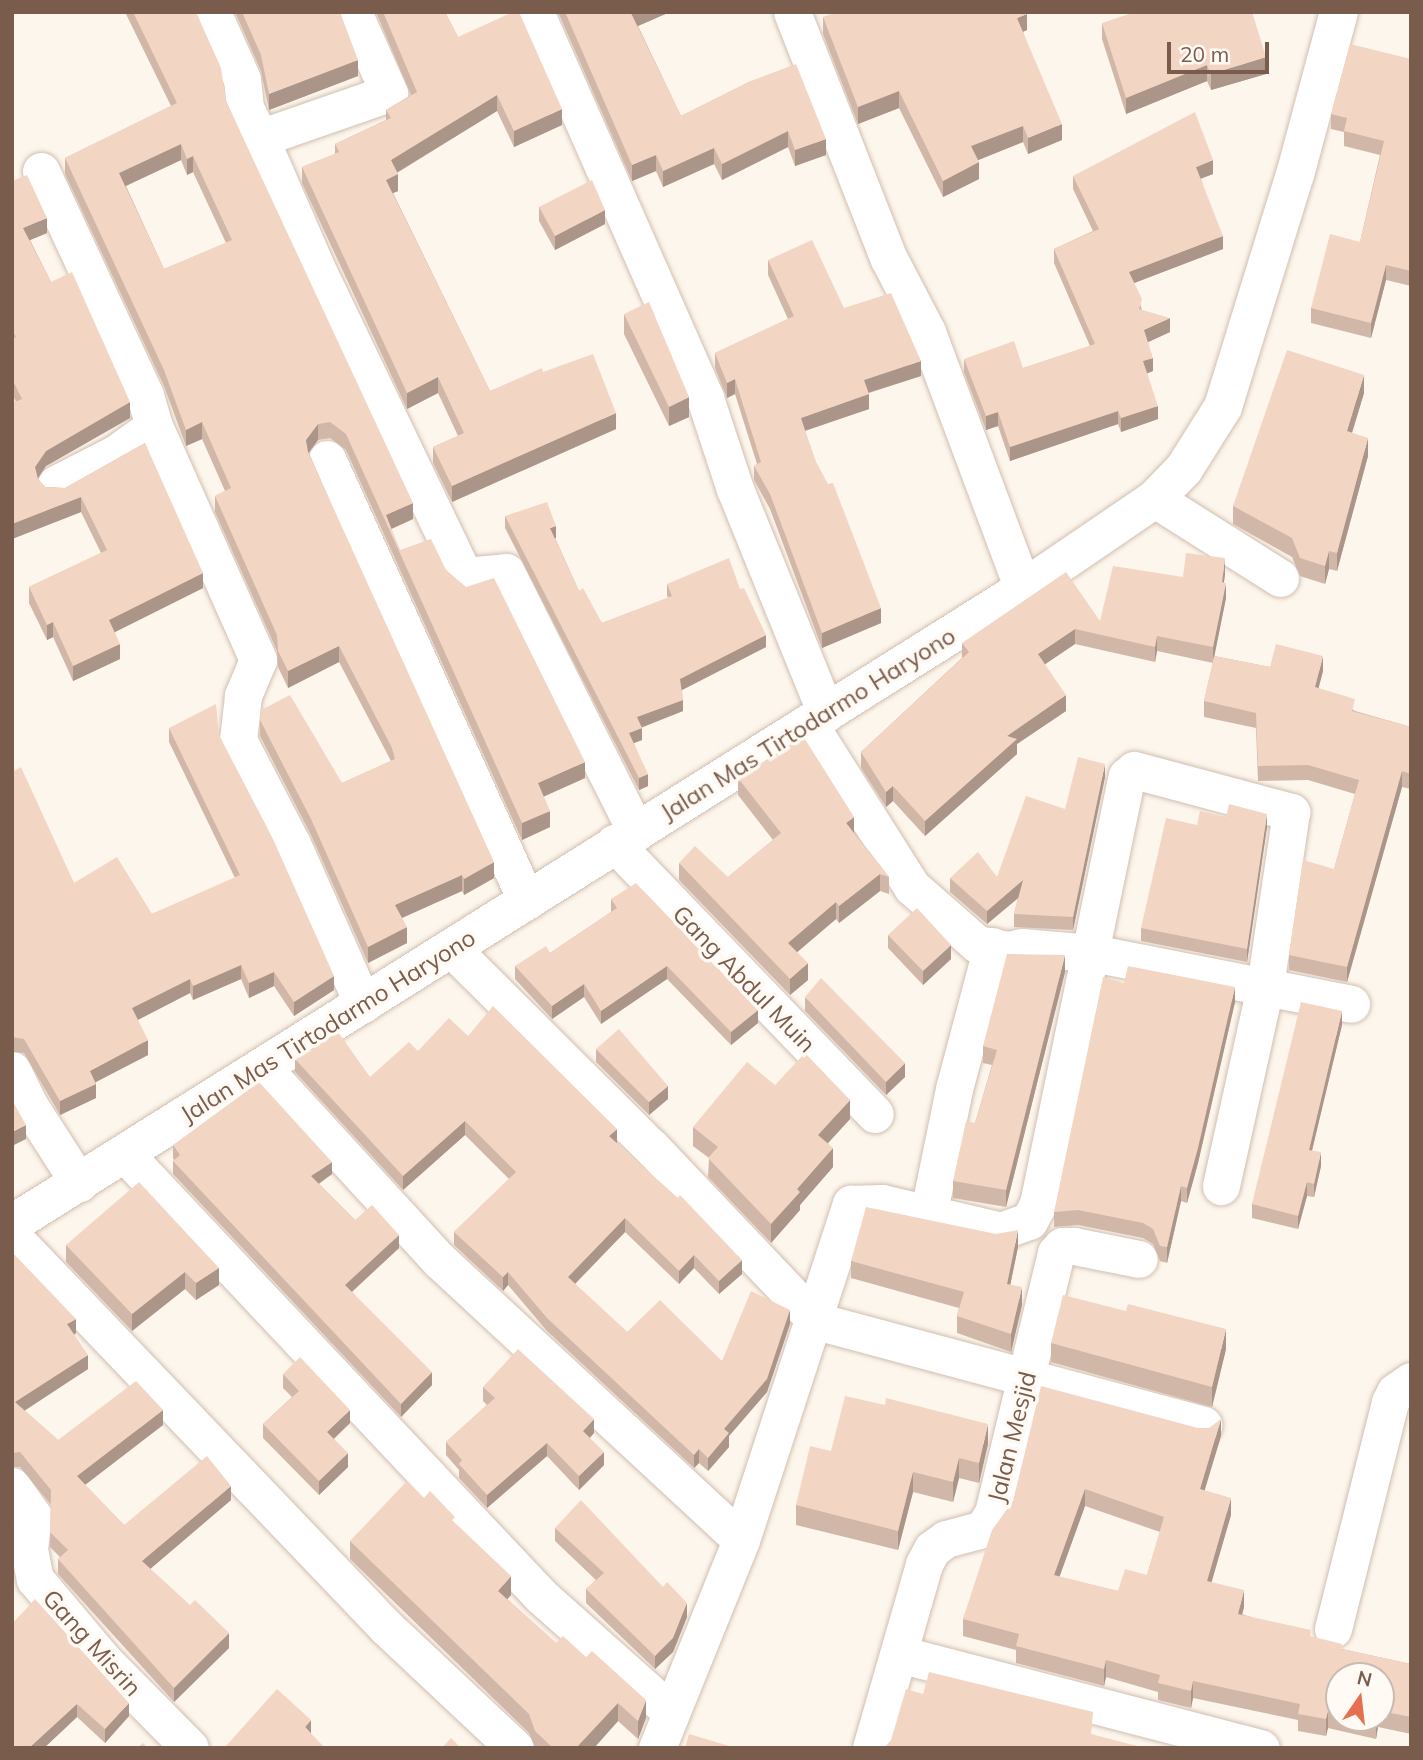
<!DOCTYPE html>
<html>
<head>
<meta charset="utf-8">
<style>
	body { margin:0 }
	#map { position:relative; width:1423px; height:1760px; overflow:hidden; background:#fdf6ec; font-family:Mulish,sans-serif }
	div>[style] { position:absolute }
	.roads { filter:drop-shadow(0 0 2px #d1beb0) drop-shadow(0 0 2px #d1beb0) }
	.minor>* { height:37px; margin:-18.5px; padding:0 18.5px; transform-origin:18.5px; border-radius:18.5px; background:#fff }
	.tertiary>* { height:38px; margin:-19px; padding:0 19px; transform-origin:19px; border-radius:19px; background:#fff }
	.wall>* { inset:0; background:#d1b7a8 }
	.shaded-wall>* { inset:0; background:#aa9588 }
	.building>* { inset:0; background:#f3d5c3 }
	span { translate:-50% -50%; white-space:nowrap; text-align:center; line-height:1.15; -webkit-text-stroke:7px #fffaf3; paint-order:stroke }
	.street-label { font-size:24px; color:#7a5c4d }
	.frame { position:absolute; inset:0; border:14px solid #7a5c4d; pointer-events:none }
	.north { position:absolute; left:1325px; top:1662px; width:70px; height:70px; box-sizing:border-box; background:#fffaf3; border:2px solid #cabbb1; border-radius:50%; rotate:14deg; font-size:19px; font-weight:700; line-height:28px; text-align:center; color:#7a5c4d }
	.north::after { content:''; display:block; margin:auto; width:24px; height:32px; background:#e76f51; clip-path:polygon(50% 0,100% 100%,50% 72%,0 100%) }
	.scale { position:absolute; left:1167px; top:42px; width:102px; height:32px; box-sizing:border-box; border:4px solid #7a5c4d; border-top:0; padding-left:9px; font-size:21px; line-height:24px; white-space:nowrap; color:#7a5c4d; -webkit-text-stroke:5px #fffaf3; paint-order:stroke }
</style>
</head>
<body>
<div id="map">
	<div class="roads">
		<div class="minor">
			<div style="left:212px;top:12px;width:73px;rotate:65.9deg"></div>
			<div style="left:242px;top:79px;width:29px;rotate:84deg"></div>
			<div style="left:245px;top:108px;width:34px;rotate:63deg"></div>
			<div style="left:353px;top:12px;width:89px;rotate:66deg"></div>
			<div style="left:389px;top:93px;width:137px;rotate:160.8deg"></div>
			<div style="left:260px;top:138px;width:141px;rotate:66.5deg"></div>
			<div style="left:316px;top:267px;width:343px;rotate:64.4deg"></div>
			<div style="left:464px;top:576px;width:42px;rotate:-5.4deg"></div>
			<div style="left:506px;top:572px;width:291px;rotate:63.4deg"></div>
			<div style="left:535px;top:12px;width:422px;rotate:66.2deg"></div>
			<div style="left:705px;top:398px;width:96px;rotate:71.8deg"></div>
			<div style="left:735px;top:489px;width:242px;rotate:67.9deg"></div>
			<div style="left:792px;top:12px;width:265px;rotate:68.6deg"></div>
			<div style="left:889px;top:259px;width:82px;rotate:62.5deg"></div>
			<div style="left:927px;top:332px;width:274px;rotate:69.5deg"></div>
			<div style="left:41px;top:171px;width:247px;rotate:65.1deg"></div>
			<div style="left:145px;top:395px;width:32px;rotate:74deg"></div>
			<div style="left:154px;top:426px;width:256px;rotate:66deg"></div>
			<div style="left:258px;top:660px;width:39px;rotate:113deg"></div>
			<div style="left:243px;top:696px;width:44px;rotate:96.5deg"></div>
			<div style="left:238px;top:740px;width:117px;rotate:62.6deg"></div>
			<div style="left:292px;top:844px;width:175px;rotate:66.1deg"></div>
			<div style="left:327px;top:459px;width:485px;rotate:65.7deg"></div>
			<div style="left:56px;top:484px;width:66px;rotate:-27deg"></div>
			<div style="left:115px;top:454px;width:48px;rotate:-35.7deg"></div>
			<div style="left:1155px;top:499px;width:148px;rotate:32.3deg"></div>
			<div style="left:809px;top:724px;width:193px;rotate:57.7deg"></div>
			<div style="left:912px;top:887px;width:86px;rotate:41.2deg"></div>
			<div style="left:977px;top:944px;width:32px;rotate:11deg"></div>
			<div style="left:1008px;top:950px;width:14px;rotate:-12deg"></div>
			<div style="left:1022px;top:947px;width:70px;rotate:4.9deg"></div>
			<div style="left:1092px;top:953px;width:264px;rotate:11.1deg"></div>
			<div style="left:614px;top:843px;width:376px;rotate:46.1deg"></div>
			<div style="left:452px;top:949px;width:282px;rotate:44.9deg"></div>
			<div style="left:652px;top:1148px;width:238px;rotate:46.5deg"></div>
			<div style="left:816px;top:1321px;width:401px;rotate:15deg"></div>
			<div style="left:262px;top:1067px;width:263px;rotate:47.5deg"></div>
			<div style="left:440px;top:1261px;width:410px;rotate:42.8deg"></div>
			<div style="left:12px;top:1070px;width:39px;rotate:64deg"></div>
			<div style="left:29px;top:1105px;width:93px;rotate:57.3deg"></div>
			<div style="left:125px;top:1154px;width:607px;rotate:46.74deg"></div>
			<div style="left:541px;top:1596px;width:173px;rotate:41.7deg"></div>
			<div style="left:929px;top:1211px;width:125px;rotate:-78.4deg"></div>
			<div style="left:954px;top:1089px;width:148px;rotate:-75.1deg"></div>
			<div style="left:12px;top:1236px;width:541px;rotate:46.27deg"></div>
			<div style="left:386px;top:1627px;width:177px;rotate:43.2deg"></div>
			<div style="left:12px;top:1486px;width:37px;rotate:55deg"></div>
			<div style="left:33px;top:1516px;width:33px;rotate:97deg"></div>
			<div style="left:29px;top:1549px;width:31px;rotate:79deg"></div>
			<div style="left:35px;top:1579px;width:107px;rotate:49.9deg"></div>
			<div style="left:104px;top:1661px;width:122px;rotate:45.3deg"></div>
			<div style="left:1333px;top:1629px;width:234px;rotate:-75.9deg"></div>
			<div style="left:1390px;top:1402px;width:11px;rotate:-63deg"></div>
			<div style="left:1395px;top:1392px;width:19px;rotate:-35deg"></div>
			<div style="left:899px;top:1654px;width:374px;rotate:14.6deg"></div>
			<div style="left:657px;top:1748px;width:224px;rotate:-68deg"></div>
			<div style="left:741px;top:1540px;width:354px;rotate:-71.9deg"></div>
			<div style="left:851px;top:1204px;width:31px;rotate:-2deg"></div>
			<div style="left:882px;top:1203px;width:122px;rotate:13.2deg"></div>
			<div style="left:1001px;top:1231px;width:30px;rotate:-20deg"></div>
			<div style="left:1029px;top:1221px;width:19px;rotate:-62deg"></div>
			<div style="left:1038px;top:1204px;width:437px;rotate:-78.3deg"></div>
			<div style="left:1127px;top:776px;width:9px;rotate:-41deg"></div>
			<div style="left:1134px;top:770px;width:163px;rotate:15deg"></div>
			<div style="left:1291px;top:812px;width:177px;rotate:98.5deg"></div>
			<div style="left:1265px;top:987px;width:204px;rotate:102.5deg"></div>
			<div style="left:871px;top:1748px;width:191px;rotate:-73.9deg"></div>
			<div style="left:924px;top:1564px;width:17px;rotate:-62deg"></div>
			<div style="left:932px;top:1549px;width:17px;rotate:-36deg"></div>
			<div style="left:946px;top:1539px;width:38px;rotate:-15deg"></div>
			<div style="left:983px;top:1529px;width:19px;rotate:-58deg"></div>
			<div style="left:993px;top:1513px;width:268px;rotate:-76.4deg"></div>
			<div style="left:1056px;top:1253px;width:9px;rotate:-49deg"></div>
			<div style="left:1062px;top:1246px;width:12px"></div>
			<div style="left:1074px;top:1246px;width:66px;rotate:11.3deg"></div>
		</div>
		<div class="tertiary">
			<div style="left:12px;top:1224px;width:1194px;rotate:-32.13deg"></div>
			<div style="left:1023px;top:589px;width:160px;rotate:-34.3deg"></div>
			<div style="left:1155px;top:499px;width:42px;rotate:-46deg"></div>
			<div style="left:1184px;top:469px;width:73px;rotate:-57.8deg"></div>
			<div style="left:1223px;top:407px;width:243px;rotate:-72.8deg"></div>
			<div style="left:1295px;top:175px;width:169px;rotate:-74.9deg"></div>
		</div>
	</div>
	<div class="wall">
		<div style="clip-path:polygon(evenodd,125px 12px,196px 12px,226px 101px,413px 519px,391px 529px,400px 550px,446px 570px,585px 778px,543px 797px,550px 827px,522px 840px,346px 450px,330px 438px,318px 440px,309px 453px,494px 878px,464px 895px,462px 891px,402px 918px,407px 943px,368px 963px,311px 835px,260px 736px,260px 720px,342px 783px,391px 761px,339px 662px,288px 688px,278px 667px,277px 651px,215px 512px,215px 496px,225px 491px,202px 439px,186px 446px,164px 386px,65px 174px,65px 158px,171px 106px,125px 12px,181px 160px,187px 175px,193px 172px,226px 243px,164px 269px,126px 186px,181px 160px)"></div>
		<div style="clip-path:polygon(235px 12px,340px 12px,358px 76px,269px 110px,261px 71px)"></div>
		<div style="clip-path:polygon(376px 12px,445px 12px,458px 37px,562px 125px,514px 147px,497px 111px,397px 173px,398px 191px,393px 193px,490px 391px,543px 372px,616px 429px,452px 502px,433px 463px,433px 447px,458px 436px,438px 393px,407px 409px,302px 183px,302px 167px,335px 154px,335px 144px,386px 120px,386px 110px,411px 95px)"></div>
		<div style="clip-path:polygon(558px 12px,670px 12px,638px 26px,681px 116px,751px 81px,826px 155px,795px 166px,788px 147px,722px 180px,714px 164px,663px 187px,656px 171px,632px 181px)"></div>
		<div style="clip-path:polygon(823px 17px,1027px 30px,1023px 32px,1062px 140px,1028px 154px,1023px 142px,978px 160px,979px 179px,943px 197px,899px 108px,858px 124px,823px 34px)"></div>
		<div style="clip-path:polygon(1102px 23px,1266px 74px,1211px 90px,1207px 81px,1126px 114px,1102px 39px)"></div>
		<div style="clip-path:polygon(1411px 59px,1411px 286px,1386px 280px,1371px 338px,1311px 323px,1311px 308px,1360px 242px,1380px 155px,1344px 146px,1344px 132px,1331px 129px,1331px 114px)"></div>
		<div style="clip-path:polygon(1213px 174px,1201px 179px,1223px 249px,1134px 283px,1142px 310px,1170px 332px,1148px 342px,1153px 371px,1147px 373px,1158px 419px,1121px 432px,1118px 424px,1010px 461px,998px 426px,986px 430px,964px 372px,964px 359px,1023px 368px,1090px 346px,1054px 263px,1054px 249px,1093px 231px,1073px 189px,1073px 176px)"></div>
		<div style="clip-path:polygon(12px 181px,47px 233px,30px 240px,51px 282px,130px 418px,46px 466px,38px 479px,45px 487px,65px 488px,145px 443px,203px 588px,115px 632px,120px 659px,73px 681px,53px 637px,47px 640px,29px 603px,29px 587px,101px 553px,81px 512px,12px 539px,12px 403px,16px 402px,12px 394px)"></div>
		<div style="clip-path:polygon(539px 207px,605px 224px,555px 250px,539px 221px)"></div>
		<div style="clip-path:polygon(768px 260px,844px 308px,921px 376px,869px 393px,869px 409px,805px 431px,815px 460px,881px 623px,822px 648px,770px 509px,754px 480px,754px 466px,757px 464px,735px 394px,727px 398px,715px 368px,715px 353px,788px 319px,768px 275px)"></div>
		<div style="clip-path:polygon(624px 314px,689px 417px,669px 426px,624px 334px)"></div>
		<div style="clip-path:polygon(1364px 393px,1352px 433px,1368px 456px,1337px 571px,1329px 569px,1325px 584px,1300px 576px,1292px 557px,1233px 524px,1233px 506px)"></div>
		<div style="clip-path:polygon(505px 516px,556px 538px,555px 538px,579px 591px,602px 623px,668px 598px,667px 595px,667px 584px,740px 589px,766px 647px,682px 690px,683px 711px,641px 728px,642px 740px,634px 743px,648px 786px,639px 790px,505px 528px)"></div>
		<div style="clip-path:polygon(1225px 574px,1224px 582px,1226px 598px,1214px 656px,1270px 667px,1323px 671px,1318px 688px,1355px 711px,1411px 727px,1411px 789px,1402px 787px,1347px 982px,1289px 970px,1289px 955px,1334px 869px,1355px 794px,1308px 780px,1258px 781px,1256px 728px,1204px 717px,1204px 701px,1213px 663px,1157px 651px,1155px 662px,1075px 644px,1045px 664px,1066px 711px,1017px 744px,1017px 754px,925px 836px,893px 801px,886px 807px,861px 768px,861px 752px,962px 658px,962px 643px,1100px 621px,1183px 577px)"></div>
		<div style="clip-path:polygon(169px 728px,219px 735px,334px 990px,294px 1016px,274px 986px,249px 998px,241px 979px,193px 1000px,190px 993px,137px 1020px,148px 1055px,96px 1082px,96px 1098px,60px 1115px,24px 1053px,12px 1052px,12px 768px,74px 883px,152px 914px,235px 878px,169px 742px)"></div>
		<div style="clip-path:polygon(1105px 777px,1073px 930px,1014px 927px,1014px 914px,1018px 898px,987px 924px,950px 892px,950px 878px,997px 877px,1065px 809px)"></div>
		<div style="clip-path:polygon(738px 778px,854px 832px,889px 877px,889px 894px,880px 891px,839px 923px,836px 919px,797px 952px,808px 980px,790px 995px,679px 880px,679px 863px,728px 877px,773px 840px,738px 795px)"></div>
		<div style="clip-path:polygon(1226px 817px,1267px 827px,1247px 962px,1141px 941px,1141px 928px,1197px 825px)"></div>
		<div style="clip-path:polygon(611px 899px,758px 1023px,731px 1045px,667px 979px,601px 1024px,584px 997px,552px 1019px,515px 979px,515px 966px,550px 953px,611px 912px)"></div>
		<div style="clip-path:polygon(888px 935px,951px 959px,923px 985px,888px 948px)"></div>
		<div style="clip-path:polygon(1065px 972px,1006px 1207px,953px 1198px,953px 1181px,975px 1123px,992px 1065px,983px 1063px,983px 1046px)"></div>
		<div style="clip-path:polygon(1124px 983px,1235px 1002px,1198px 1163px,1187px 1203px,1181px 1201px,1167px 1263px,1160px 1261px,1153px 1244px,1143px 1238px,1078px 1225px,1054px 1227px,1054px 1212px)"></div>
		<div style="clip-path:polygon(805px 997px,905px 1077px,886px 1095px,805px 1011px)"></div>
		<div style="clip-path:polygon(1342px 1025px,1312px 1150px,1321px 1166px,1314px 1197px,1307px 1196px,1298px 1229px,1252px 1218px,1252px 1204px)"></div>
		<div style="clip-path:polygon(468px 1036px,617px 1143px,742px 1274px,719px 1294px,694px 1268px,679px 1284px,625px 1232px,575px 1284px,627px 1332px,722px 1361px,790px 1324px,767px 1392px,729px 1436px,729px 1447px,708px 1471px,699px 1463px,694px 1468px,547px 1331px,508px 1285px,503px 1291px,454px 1245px,454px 1232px,509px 1179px,465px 1135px,403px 1190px,295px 1072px,295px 1059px,370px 1077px,418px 1051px)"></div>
		<div style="clip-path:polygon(596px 1049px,668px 1099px,649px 1115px,596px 1062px)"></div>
		<div style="clip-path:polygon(775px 1085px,850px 1119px,828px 1143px,833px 1167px,800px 1205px,800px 1210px,771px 1243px,708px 1177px,709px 1158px,693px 1146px,693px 1127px)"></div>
		<div style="clip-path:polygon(173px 1145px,332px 1174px,319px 1184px,355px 1220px,399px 1248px,352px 1292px,432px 1385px,401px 1417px,173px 1174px,173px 1161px,174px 1160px,173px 1158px)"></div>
		<div style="clip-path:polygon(66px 1245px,219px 1268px,219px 1285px,196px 1300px,185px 1289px,132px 1331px,66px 1262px)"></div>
		<div style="clip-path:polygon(1018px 1247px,1010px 1285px,1022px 1305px,1011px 1352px,957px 1333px,957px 1316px,959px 1308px,851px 1278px,851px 1261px)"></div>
		<div style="clip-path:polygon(12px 1252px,76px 1333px,74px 1335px,88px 1369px,24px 1410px,58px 1440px,163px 1425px,85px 1485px,124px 1525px,231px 1500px,150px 1569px,229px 1648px,174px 1702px,58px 1574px,58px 1559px,60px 1557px,50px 1547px,51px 1505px,20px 1467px,12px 1467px)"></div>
		<div style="clip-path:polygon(1051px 1343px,1226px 1349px,1212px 1407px,1051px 1362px)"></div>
		<div style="clip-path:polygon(283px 1374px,350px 1423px,334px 1439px,348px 1467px,319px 1495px,263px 1438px,263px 1424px,292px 1397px,283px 1388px)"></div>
		<div style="clip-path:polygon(483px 1387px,594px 1433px,590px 1438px,604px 1465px,579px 1490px,547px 1456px,487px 1508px,459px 1478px,459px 1470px,446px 1455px,446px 1442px,487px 1405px,483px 1401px)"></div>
		<div style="clip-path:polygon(evenodd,1221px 1436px,1204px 1490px,1231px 1515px,1211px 1582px,1244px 1607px,1242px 1614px,1311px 1637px,1342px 1649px,1411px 1664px,1411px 1734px,1378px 1727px,1376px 1739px,1328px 1728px,1326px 1736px,1298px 1731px,1298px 1720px,1193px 1698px,1191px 1708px,1158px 1700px,1158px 1692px,1106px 1677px,1104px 1686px,1016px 1663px,1016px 1650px,963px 1636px,963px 1619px,1013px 1501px,1221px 1436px,1085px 1506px,1160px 1532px,1147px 1575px,1118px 1591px,1059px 1577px,1085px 1506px,1221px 1436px,1339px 1676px,1381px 1676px,1381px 1718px,1339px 1718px,1339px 1676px)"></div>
		<div style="clip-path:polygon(988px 1444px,979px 1483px,959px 1478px,953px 1502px,913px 1492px,898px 1550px,796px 1525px,796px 1505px,831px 1451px)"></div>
		<div style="clip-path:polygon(424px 1498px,455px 1524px,511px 1595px,507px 1599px,556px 1643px,646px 1718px,638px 1739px,618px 1721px,594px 1748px,535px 1748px,529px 1733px,350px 1559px,350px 1541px)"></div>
		<div style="clip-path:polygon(555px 1528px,663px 1587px,687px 1617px,673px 1652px,655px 1669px,586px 1603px,586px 1589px,596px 1580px,555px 1541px)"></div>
		<div style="clip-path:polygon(12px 1624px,129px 1716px,105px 1743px,77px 1717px,44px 1748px,12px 1748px)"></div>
	</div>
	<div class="shaded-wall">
		<div style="clip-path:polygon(633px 12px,670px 12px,631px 29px,631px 13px)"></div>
		<div style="clip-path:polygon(1027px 14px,1027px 30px,1017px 34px,1017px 18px)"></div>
		<div style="clip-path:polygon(1266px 57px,1266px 74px,1211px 90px,1211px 74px)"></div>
		<div style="clip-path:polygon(358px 60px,358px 76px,269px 110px,269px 94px)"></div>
		<div style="clip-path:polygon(1207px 65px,1207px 81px,1126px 114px,1126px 98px)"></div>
		<div style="clip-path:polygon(899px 91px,899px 108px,858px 124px,858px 107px)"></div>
		<div style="clip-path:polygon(497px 95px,497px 111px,391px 176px,391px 160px)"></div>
		<div style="clip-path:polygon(562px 109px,562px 125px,514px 147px,514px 131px)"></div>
		<div style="clip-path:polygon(1062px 124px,1062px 140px,1028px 154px,1028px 138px)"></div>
		<div style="clip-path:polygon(1023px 126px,1023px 142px,971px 163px,971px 146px)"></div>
		<div style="clip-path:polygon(788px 131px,788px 147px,722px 180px,722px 164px)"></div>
		<div style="clip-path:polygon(826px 139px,826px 155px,795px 166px,795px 150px)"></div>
		<div style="clip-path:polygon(181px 144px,181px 160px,119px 189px,119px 173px)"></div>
		<div style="clip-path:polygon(714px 148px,714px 164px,663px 187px,663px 171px)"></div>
		<div style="clip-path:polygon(656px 155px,656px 171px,632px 181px,632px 165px)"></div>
		<div style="clip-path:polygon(193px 156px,193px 172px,187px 175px,187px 159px)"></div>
		<div style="clip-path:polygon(1213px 160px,1213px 174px,1196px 180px,1196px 167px)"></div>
		<div style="clip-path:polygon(979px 162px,979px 179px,943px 197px,943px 181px)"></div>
		<div style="clip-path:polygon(398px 174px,398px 191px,386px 196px,386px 180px)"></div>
		<div style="clip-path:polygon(605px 210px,605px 224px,555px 250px,555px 236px)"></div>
		<div style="clip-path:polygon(47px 218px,47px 233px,23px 243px,23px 228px)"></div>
		<div style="clip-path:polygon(1223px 236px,1223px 249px,1129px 285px,1129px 272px)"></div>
		<div style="clip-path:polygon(1386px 265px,1386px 280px,1371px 338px,1371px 323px)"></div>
		<div style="clip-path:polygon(1170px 318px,1170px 332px,1144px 344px,1144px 330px)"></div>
		<div style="clip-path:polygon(1153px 358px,1153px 371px,1143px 375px,1143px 361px)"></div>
		<div style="clip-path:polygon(921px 361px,921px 376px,864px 394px,864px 380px)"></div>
		<div style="clip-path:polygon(1364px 375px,1364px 393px,1347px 449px,1347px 431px)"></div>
		<div style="clip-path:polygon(438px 377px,438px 393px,407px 409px,407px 393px)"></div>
		<div style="clip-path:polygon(735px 379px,735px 394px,727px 398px,727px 383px)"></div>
		<div style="clip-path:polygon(869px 394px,869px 409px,801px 432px,801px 418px)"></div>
		<div style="clip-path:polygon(689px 397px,689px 417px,669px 426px,669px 407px)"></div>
		<div style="clip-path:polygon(130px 402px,130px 418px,46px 466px,35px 482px,35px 467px,46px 451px)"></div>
		<div style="clip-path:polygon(1158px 406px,1158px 419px,1121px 432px,1121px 418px)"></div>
		<div style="clip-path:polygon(1118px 411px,1118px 424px,1010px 461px,1010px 447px)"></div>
		<div style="clip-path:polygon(998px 412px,998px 426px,986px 430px,986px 416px)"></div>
		<div style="clip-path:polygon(616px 413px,616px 429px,452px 502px,452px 486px)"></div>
		<div style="clip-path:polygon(202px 422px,202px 439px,186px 446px,186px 430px)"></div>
		<div style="clip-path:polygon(318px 424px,318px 440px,306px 456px,306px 440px)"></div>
		<div style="clip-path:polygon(1368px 438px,1368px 456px,1337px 571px,1337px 553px)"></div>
		<div style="clip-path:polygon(81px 497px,81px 512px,12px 539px,12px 524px)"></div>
		<div style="clip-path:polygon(413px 503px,413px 519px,389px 530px,386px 515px)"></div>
		<div style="clip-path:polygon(556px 526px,556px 538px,550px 540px,550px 528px)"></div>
		<div style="clip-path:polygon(1329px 551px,1329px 569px,1325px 584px,1325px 566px)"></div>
		<div style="clip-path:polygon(1225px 558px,1225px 574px,1222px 597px,1222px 582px)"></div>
		<div style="clip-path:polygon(203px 573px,203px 588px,109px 635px,109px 620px)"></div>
		<div style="clip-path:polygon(1226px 583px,1226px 598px,1213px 663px,1213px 647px)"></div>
		<div style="clip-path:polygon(881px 608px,881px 623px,822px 648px,822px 633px)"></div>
		<div style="clip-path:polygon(53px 622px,53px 637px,47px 640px,47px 625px)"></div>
		<div style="clip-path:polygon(1075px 629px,1075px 644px,1038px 669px,1038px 654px)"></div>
		<div style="clip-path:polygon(766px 635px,766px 647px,680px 691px,680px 679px)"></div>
		<div style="clip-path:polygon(1157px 636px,1157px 651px,1155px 662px,1155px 647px)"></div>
		<div style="clip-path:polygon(120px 644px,120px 659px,73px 681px,73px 666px)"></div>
		<div style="clip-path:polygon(339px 646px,339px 662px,288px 688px,288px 671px)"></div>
		<div style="clip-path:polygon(1323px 656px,1323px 671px,1315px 702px,1315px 687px)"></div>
		<div style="clip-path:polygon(1066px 695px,1066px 711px,1017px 744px,1017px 754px,925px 836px,925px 821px,1007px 736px)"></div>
		<div style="clip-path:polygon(683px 700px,683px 711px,637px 729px,637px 717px)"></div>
		<div style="clip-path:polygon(642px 728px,642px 740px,629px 745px,629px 733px)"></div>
		<div style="clip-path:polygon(585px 762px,585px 778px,538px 799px,538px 783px)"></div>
		<div style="clip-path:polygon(1105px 764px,1105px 777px,1073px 930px,1073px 917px)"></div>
		<div style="clip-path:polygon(1402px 771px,1402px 787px,1347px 982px,1347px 967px)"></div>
		<div style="clip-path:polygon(648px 774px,648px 786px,639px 790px,639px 778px)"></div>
		<div style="clip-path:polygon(893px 786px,893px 801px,886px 807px,886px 792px)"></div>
		<div style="clip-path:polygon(550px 811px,550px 827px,522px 840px,522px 823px)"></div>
		<div style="clip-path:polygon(1267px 814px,1267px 827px,1247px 962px,1247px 949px)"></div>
		<div style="clip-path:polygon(854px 817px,854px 834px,846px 823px)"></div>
		<div style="clip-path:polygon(494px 862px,494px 878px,464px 895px,464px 879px)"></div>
		<div style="clip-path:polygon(880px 874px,880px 891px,839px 923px,839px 906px)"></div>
		<div style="clip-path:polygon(462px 875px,462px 891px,395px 921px,395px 905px)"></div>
		<div style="clip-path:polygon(1023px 880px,1023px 894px,987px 924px,987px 911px)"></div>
		<div style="clip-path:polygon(836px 902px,836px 919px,788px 960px,788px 943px)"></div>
		<div style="clip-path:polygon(407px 927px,407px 943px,368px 963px,368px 947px)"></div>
		<div style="clip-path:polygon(951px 945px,951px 959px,923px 985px,923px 971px)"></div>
		<div style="clip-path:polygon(1065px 955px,1065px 972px,1006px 1207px,1006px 1190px)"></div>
		<div style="clip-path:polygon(808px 963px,808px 980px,790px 995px,790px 979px)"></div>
		<div style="clip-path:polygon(241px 965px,241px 979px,193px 1000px,193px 986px)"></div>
		<div style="clip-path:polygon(667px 966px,667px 979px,601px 1024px,601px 1011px)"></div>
		<div style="clip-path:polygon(274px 972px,274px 986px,249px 998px,249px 983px)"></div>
		<div style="clip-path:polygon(334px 976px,334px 990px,294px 1016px,294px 1002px)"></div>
		<div style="clip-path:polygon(190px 979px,190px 993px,132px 1023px,132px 1008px)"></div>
		<div style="clip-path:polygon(584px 984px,584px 997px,552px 1019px,552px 1006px)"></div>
		<div style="clip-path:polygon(1235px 987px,1235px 1002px,1198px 1163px,1187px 1203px,1187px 1188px)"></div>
		<div style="clip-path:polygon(758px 1010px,758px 1023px,731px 1045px,731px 1032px)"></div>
		<div style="clip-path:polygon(1342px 1011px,1342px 1025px,1309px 1163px,1309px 1150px)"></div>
		<div style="clip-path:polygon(148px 1040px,148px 1055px,90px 1085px,90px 1071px)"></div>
		<div style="clip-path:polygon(905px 1063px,905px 1077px,886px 1095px,886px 1082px)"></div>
		<div style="clip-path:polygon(96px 1084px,96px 1098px,60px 1115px,60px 1101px)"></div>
		<div style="clip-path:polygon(668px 1086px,668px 1099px,649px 1115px,649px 1102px)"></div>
		<div style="clip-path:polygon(850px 1100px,850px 1119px,818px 1154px,818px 1135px)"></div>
		<div style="clip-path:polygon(465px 1121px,465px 1135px,403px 1190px,403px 1176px)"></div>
		<div style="clip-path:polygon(26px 1125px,26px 1139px,12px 1146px,12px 1132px)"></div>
		<div style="clip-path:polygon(617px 1129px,617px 1143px,609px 1150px,609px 1136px)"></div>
		<div style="clip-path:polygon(833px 1148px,833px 1167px,800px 1205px,800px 1210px,771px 1243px,771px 1224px,797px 1189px)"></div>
		<div style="clip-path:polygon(1321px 1152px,1321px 1166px,1314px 1197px,1314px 1184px)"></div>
		<div style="clip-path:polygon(332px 1162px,332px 1174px,311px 1189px,311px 1176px)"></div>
		<div style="clip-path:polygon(1307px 1182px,1307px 1196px,1298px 1229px,1298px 1216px)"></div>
		<div style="clip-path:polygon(1181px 1186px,1181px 1201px,1167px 1263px,1167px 1247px)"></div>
		<div style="clip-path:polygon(625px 1218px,625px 1232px,568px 1291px,568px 1277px)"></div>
		<div style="clip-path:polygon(1018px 1230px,1018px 1247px,1007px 1301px,1007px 1284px)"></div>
		<div style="clip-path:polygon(399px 1235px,399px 1248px,345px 1298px,345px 1285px)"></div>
		<div style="clip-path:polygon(694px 1255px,694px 1268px,679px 1284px,679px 1271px)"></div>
		<div style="clip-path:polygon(742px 1260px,742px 1274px,719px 1294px,719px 1281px)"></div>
		<div style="clip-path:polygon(219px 1268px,219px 1285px,196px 1300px,196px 1283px)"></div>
		<div style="clip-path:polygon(185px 1272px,185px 1289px,132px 1331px,132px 1314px)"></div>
		<div style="clip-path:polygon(508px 1272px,508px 1285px,503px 1291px,503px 1277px)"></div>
		<div style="clip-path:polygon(1022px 1287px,1022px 1305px,1011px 1352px,1011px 1334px)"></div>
		<div style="clip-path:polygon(790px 1310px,790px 1324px,767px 1392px,729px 1436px,729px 1447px,708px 1471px,708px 1458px)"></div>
		<div style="clip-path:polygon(76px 1319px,76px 1333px,67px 1339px,67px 1324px)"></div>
		<div style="clip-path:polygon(1226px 1329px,1226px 1349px,1212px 1407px,1212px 1387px)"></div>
		<div style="clip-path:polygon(88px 1355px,88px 1369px,15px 1417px,15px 1402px)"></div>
		<div style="clip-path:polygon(432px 1372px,432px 1385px,401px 1417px,401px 1404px)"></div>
		<div style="clip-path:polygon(163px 1410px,163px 1425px,77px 1491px,77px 1476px)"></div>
		<div style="clip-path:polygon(350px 1410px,350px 1423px,327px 1445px,327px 1432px)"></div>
		<div style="clip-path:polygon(594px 1419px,594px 1433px,583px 1445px,583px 1431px)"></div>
		<div style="clip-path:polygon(1221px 1419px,1221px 1436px,1200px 1506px,1200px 1489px)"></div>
		<div style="clip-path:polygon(988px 1424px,988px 1444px,979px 1483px,979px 1463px)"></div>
		<div style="clip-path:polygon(547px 1443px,547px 1456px,487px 1508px,487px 1495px)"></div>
		<div style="clip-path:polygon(699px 1449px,699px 1463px,694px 1468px,694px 1455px)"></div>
		<div style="clip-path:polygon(604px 1452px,604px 1465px,579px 1490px,579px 1476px)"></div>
		<div style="clip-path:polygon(348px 1453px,348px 1467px,319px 1495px,319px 1481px)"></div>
		<div style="clip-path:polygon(959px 1458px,959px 1478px,953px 1502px,953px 1482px)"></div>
		<div style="clip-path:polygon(913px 1472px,913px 1492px,898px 1550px,898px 1531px)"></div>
		<div style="clip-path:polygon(231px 1486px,231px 1500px,142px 1576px,142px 1561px)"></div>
		<div style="clip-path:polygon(1085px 1489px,1085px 1506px,1054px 1592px,1054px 1575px)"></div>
		<div style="clip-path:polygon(1231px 1498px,1231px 1515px,1207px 1598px,1207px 1581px)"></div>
		<div style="clip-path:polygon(511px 1576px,511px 1595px,498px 1610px,498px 1591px)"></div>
		<div style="clip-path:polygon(1244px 1590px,1244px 1607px,1238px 1631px,1238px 1614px)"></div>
		<div style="clip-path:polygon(687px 1603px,687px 1617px,673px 1652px,655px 1669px,655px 1656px)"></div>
		<div style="clip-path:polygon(229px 1633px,229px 1648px,174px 1702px,174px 1688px)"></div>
		<div style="clip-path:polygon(1106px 1660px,1106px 1677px,1104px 1686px,1104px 1669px)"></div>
		<div style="clip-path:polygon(1193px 1681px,1193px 1698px,1191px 1708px,1191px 1691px)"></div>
		<div style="clip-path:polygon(646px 1700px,646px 1718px,638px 1739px,638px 1721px)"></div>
		<div style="clip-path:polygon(129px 1703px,129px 1716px,105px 1743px,105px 1729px)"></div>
		<div style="clip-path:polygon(618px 1703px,618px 1721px,594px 1748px,576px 1748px)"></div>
		<div style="clip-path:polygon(77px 1704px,77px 1717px,44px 1748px,29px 1748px)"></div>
		<div style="clip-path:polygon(1328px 1711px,1328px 1728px,1326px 1736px,1326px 1719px)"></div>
		<div style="clip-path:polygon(1376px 1718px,1378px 1718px,1378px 1727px,1376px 1739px)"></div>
		<div style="clip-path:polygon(311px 1720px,311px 1734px,305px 1727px)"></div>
	</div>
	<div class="building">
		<div style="clip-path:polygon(evenodd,133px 12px,196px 12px,221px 68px,226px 101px,413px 503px,386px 515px,400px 550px,431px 539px,446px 570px,466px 587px,494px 578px,585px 762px,538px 783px,550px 811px,522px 823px,346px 434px,330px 422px,318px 424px,306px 440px,308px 452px,494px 862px,464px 879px,462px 875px,395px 905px,407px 927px,368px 947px,311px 819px,260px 720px,261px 710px,290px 695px,342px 783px,395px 759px,392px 748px,339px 646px,288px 671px,278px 651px,277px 635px,215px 496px,231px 488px,202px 422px,186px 430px,164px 370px,65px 158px,177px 103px,133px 12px,181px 144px,187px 159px,193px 156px,232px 240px,164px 269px,119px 173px,181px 144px)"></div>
		<div style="clip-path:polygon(242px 12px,340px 12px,358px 60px,269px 94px,261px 55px)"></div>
		<div style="clip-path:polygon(383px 12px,445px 12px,458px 37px,513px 12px,519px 12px,562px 109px,514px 131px,497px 95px,391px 160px,398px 174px,386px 180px,490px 391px,542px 368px,543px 372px,593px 354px,616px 413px,452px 486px,433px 447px,464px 433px,438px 377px,407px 393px,302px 167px,339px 152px,335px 144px,391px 118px,386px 110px,417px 92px)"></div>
		<div style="clip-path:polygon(565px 12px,633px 12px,631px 13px,681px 116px,751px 81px,796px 64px,826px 139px,795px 150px,788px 131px,722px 164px,714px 148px,663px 171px,656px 155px,632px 165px)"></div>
		<div style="clip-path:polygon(837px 12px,1026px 12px,1027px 14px,1017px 18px,1062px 124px,1028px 138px,1023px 126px,971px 146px,979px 162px,943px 181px,899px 91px,858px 107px,823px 17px)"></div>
		<div style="clip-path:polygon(1135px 12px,1252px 12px,1266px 57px,1211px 74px,1207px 65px,1126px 98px,1102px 23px)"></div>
		<div style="clip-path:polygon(1350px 44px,1411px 59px,1411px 271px,1386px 265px,1371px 323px,1311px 308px,1330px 234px,1360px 242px,1384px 141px,1344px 131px,1347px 118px,1331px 114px)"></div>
		<div style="clip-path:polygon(1195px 112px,1213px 160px,1196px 167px,1223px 236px,1129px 272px,1142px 299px,1139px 309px,1170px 318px,1144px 330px,1153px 358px,1143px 361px,1158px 406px,1121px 418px,1118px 411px,1010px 447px,998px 412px,986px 416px,964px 359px,1014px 341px,1023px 368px,1095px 344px,1054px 249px,1099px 229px,1073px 176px)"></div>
		<div style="clip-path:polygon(27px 175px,47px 218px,23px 228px,51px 282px,72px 272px,130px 402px,46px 451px,35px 467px,38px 479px,45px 487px,65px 488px,145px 443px,203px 573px,109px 620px,120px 644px,73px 666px,53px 622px,47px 625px,29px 587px,107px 550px,81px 497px,12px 524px,12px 403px,22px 399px,12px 379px,12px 339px,16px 337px,12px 329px,12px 181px)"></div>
		<div style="clip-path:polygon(592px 180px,605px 210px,555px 236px,539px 207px)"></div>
		<div style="clip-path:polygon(812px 240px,844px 308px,891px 293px,921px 361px,864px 380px,869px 394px,801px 418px,815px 460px,828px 484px,833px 483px,881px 608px,822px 633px,770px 494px,754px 466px,761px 462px,735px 379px,727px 383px,715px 353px,794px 316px,768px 260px)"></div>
		<div style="clip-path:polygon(649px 302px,689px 397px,669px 407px,624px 314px)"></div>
		<div style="clip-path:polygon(1287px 350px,1364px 375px,1347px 431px,1368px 438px,1337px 553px,1329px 551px,1325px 566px,1300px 558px,1292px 538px,1233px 506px)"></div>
		<div style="clip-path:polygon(547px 502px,556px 526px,550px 528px,579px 591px,583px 588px,602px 623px,672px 596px,667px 584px,729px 558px,740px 589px,744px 588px,766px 635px,680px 679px,683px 700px,637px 717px,642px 728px,629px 733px,648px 774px,639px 778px,505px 516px)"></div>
		<div style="clip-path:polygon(1186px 553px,1225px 558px,1222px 582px,1226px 583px,1213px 647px,1157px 636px,1155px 647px,1075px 629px,1038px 654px,1066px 695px,1007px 736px,1017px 739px,925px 821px,893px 786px,886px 792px,861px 752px,969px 652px,962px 643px,1066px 572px,1100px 621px,1113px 566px,1183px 577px)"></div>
		<div style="clip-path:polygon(1276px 644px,1323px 656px,1315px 687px,1355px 699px,1352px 711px,1411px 727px,1411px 774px,1402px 771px,1347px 967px,1289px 955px,1303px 860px,1334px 869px,1359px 780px,1308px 765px,1258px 766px,1256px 713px,1204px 701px,1214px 656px,1270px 667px)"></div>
		<div style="clip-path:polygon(216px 704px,219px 735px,273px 839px,334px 976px,294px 1002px,274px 972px,249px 983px,241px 965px,193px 986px,190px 979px,132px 1008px,148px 1040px,90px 1071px,96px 1084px,60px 1101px,24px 1039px,12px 1037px,12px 768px,14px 771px,21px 767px,74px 883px,117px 857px,152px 914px,240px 875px,169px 728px)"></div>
		<div style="clip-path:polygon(803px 736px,854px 817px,846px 823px,889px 877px,880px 874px,839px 906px,836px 902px,788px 943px,808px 963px,790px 979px,679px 863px,695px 846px,728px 877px,781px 833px,738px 778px)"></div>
		<div style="clip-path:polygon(1078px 757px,1105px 764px,1073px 917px,1014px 914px,1023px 880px,987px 911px,950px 878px,978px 852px,997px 877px,1026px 796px,1065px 809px)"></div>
		<div style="clip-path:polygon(1229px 804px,1267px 814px,1247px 949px,1141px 928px,1166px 818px,1197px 825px,1200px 811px,1226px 817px)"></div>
		<div style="clip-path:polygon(636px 883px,758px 1010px,731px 1032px,667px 966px,601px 1011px,584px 984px,552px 1006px,515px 966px,546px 946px,550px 953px,617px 908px,611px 899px)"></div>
		<div style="clip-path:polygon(917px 908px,951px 945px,923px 971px,888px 935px)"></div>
		<div style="clip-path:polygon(1007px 954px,1065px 955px,1006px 1190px,953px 1181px,966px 1121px,975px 1123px,997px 1050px,983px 1046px)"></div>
		<div style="clip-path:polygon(1128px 966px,1235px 987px,1198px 1148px,1187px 1188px,1181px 1186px,1167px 1247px,1160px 1246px,1153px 1229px,1143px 1223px,1078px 1210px,1054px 1212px,1103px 977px,1124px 983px)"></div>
		<div style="clip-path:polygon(821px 978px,905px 1063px,886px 1082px,805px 997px)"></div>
		<div style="clip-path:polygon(1301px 1002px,1342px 1011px,1309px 1150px,1321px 1152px,1314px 1184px,1307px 1182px,1298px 1216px,1252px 1204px)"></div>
		<div style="clip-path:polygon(493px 1006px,617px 1129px,609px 1136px,678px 1198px,680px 1195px,742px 1260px,719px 1281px,694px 1255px,679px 1271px,625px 1218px,568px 1277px,627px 1332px,660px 1300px,722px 1361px,751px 1291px,790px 1310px,767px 1379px,724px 1429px,729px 1433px,708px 1458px,699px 1449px,694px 1455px,547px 1318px,508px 1272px,503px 1277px,454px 1232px,516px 1172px,465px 1121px,403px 1176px,295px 1059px,338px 1032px,370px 1077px,409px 1042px,418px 1051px,449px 1018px,468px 1036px)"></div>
		<div style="clip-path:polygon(619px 1029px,668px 1086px,649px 1102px,596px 1049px)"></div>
		<div style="clip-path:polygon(805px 1053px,850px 1100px,818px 1135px,833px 1148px,797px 1189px,800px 1192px,771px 1224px,708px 1158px,718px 1147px,693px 1127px,747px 1062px,775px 1085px)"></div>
		<div style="clip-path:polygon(259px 1082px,332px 1162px,311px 1176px,355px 1220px,372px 1205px,399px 1235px,345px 1285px,432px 1372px,401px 1404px,173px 1161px,180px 1155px,173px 1145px)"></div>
		<div style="clip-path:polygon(12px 1100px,26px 1125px,12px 1132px)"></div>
		<div style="clip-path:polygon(139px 1182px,219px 1268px,196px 1283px,185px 1272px,132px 1314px,66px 1245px)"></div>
		<div style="clip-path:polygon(866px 1207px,996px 1234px,1018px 1230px,1007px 1284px,1022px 1287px,1011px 1334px,957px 1316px,964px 1292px,851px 1261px)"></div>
		<div style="clip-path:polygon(12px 1252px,76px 1319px,67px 1324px,88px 1355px,15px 1402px,58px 1440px,136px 1381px,163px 1410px,77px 1476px,124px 1525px,207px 1456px,231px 1486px,142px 1561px,190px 1605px,195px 1600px,229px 1633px,174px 1688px,58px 1559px,68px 1550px,50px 1532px,51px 1490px,20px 1452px,12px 1453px)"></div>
		<div style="clip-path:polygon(1063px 1295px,1126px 1311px,1128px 1304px,1226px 1329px,1212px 1387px,1051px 1343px)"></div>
		<div style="clip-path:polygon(518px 1349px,594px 1419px,583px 1431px,604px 1452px,579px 1476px,547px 1443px,487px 1495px,459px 1464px,462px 1460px,446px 1442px,495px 1398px,483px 1387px)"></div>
		<div style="clip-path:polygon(300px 1357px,350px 1410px,327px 1432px,348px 1453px,319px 1481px,263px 1424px,299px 1391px,283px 1374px)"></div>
		<div style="clip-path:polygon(evenodd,1041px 1386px,1198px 1428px,1209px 1428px,1221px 1419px,1200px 1489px,1231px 1498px,1207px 1581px,1244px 1590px,1238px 1614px,1311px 1630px,1310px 1636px,1342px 1644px,1341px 1649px,1411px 1664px,1411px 1717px,1381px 1711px,1381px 1676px,1339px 1676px,1339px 1714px,1328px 1711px,1326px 1719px,1298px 1714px,1300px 1704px,1193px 1681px,1191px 1691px,1158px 1683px,1160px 1675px,1106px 1660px,1104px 1669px,1016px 1646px,1019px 1634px,963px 1619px,992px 1530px,1013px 1501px,1041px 1386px,1085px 1489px,1164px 1517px,1147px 1575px,1125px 1569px,1118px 1591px,1054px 1575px,1085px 1489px)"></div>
		<div style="clip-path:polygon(845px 1396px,885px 1405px,886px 1398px,988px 1424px,979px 1463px,959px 1458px,953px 1482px,913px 1472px,898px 1531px,796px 1505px,810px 1446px,831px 1451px)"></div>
		<div style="clip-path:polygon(407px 1481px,424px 1498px,430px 1491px,455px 1517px,452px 1520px,511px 1576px,498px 1591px,556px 1643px,563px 1636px,586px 1657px,592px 1651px,646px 1700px,638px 1721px,618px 1703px,576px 1748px,553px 1748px,535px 1731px,529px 1714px,350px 1541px)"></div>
		<div style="clip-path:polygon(581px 1500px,663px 1587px,667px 1582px,687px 1603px,673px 1638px,655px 1656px,586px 1589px,604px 1573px,555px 1528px)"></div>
		<div style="clip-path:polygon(35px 1599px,129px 1703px,105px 1729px,77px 1704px,29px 1748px,12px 1748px,12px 1624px)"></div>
		<div style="clip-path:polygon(929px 1672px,1093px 1712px,1091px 1734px,1145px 1748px,884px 1748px,891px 1740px,906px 1689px,923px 1694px)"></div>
		<div style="clip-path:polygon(277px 1689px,311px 1720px,305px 1727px,325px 1748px,228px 1748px,226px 1746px)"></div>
		<div style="clip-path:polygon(1358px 1718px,1376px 1718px,1376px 1722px)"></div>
		<div style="clip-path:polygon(689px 1734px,736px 1748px,685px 1748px)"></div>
		<div style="clip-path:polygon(451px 1738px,461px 1748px,442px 1748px)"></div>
		<div style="clip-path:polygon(143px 1743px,148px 1748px,137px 1748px)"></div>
	</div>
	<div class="street-label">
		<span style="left:808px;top:724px;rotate:-32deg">Jalan Mas Tirtodarmo Haryono</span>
		<span style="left:744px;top:979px;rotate:46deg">Gang Abdul Muin</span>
		<span style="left:328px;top:1026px;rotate:-32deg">Jalan Mas Tirtodarmo Haryono</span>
		<span style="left:1012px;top:1437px;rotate:-76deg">Jalan Mesjid</span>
		<span style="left:92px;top:1643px;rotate:48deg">Gang Misrin</span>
	</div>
	<div class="frame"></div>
	<div class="north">N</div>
	<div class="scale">20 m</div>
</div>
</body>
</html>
